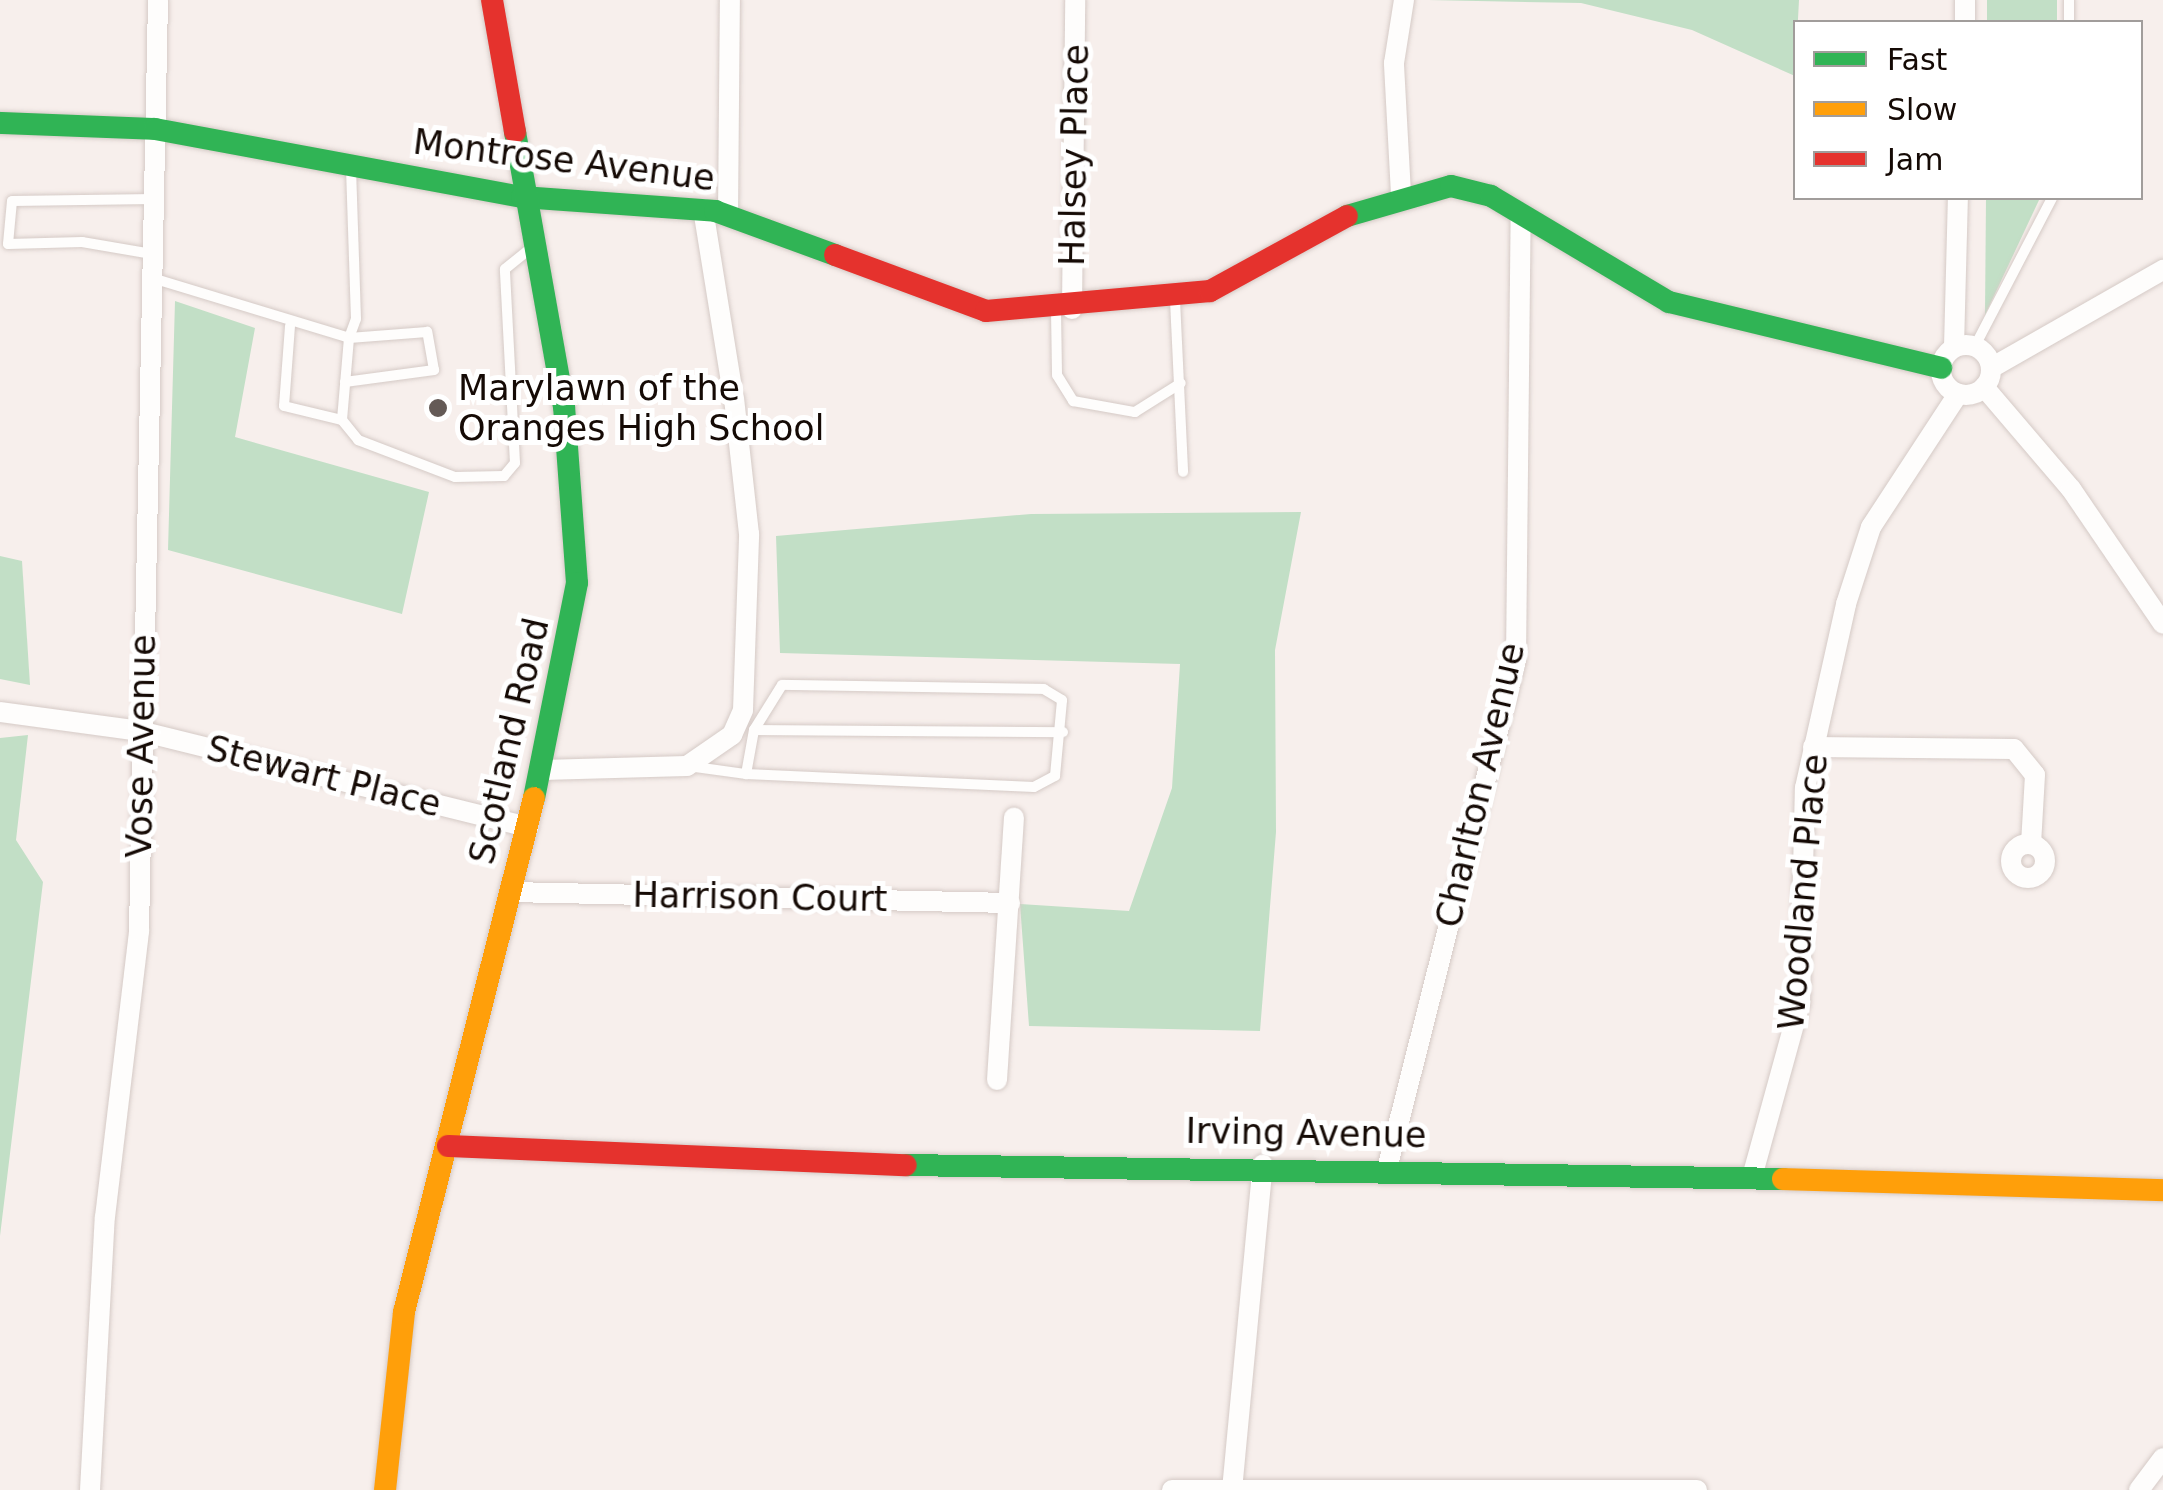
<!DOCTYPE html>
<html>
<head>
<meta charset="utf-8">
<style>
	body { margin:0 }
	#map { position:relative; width:2163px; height:1490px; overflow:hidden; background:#f7efec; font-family:"DejaVu Sans",sans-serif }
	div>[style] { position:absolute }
	.green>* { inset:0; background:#c2dfc6 }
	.roads { filter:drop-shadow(0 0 2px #d5cac6) drop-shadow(0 0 2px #d5cac6) }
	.lane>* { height:10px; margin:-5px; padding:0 5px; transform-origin:5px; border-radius:5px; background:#fefdfc }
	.street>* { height:20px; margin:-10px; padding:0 10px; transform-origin:10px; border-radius:10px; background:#fefdfc }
	.street>.ring { margin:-10px; padding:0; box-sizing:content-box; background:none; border:20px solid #fefdfc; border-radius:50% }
	.fast>* { height:22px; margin:-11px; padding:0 11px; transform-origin:11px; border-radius:11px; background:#30b455 }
	.slow>* { height:22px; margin:-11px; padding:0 11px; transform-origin:11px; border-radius:11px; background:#ff9f0a }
	.jam>* { height:22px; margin:-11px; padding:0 11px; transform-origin:11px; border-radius:11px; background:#e5322d }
	.dots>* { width:28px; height:28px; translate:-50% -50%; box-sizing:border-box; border:5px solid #fff; border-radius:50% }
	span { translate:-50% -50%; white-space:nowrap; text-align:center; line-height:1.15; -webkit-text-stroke:10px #fff; paint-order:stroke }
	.street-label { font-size:35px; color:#150a05 }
	.poi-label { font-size:35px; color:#150a05 }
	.left { translate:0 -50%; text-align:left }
	.legend { position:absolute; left:1793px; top:20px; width:350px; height:180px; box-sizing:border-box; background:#fff; border:2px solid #a19d9b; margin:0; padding:12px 18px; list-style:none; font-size:30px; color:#150a05 }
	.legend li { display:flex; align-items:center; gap:20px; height:50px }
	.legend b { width:50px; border:2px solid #a19d9b }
</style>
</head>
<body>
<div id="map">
	<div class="green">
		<div style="clip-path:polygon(1428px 0,1799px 0,1795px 76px,1692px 30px,1581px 3px)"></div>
		<div style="clip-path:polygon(1987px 0,2057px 0,2057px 22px,1987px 22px)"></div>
		<div style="clip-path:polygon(1986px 198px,2040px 198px,1985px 315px)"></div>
		<div style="clip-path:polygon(175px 301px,255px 328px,235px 437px,429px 492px,402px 614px,168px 550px)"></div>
		<div style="clip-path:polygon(1301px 512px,1275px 650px,1276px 832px,1260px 1031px,1029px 1026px,1020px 904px,1129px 911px,1172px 788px,1180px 664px,780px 653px,776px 536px,1031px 514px)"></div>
		<div style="clip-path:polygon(0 556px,22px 561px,30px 685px,0 679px)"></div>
		<div style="clip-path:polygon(28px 735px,16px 840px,43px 882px,0 1236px,0 738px)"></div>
	</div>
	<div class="roads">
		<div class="lane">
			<div style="left:2069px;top:22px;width:22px;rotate:-90deg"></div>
			<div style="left:152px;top:254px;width:71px;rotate:-170.3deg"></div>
			<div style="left:82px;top:242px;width:74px;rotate:178.5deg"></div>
			<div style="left:8px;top:244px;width:43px;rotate:-84.7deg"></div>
			<div style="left:12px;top:201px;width:142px;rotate:-0.8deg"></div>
			<div style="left:152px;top:278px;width:206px;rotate:16.9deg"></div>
			<div style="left:349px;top:338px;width:82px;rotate:94.9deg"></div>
			<div style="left:1175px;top:300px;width:172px;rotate:87.3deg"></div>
			<div style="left:1056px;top:310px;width:65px;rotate:89.1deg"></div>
			<div style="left:1057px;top:375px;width:31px;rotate:58deg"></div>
			<div style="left:1073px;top:401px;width:63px;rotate:10.1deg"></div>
			<div style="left:1135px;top:412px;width:54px;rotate:-32.2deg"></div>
			<div style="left:290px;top:326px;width:80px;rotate:94.3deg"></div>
			<div style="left:284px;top:406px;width:60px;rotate:13.6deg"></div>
			<div style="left:342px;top:420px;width:26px;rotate:51deg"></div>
			<div style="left:358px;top:440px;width:104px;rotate:20.9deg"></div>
			<div style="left:455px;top:477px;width:49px;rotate:-1.2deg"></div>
			<div style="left:504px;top:476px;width:17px;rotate:-50deg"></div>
			<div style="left:515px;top:463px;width:194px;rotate:-93deg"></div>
			<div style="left:505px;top:269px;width:36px;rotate:-39deg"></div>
			<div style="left:1975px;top:346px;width:167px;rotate:-62.5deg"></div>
			<div style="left:345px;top:382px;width:90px;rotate:-7.7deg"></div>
			<div style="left:434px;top:370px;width:39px;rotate:-100deg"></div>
			<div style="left:427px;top:332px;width:78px;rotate:175.6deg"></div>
			<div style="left:349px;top:338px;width:20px;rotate:-70deg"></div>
			<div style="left:356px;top:319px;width:152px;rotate:-91.9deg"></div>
			<div style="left:754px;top:730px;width:309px;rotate:0.4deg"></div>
			<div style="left:688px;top:766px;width:59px;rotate:7.9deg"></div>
			<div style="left:746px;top:774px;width:288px;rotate:2.6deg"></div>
			<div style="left:1034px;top:787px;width:24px;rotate:-28deg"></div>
			<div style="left:1055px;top:776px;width:76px;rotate:-84.7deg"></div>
			<div style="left:1062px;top:700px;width:21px;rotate:-149deg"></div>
			<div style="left:1044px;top:689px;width:262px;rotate:-179.1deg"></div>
			<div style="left:782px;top:685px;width:53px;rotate:121.9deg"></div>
			<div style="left:754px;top:730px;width:45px;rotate:100.3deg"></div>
		</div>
		<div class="street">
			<div style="left:1965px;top:22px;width:22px;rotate:-90deg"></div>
			<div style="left:1401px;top:194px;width:131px;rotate:-93.1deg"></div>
			<div style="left:1394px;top:63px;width:64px;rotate:-81deg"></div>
			<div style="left:703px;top:209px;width:175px;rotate:80.8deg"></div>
			<div style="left:728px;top:216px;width:216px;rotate:-89.5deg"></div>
			<div style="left:1072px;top:309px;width:309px;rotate:-89.4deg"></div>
			<div class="ring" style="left:1941px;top:345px;width:30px;height:30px"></div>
			<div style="left:1954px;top:347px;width:149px;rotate:-88.5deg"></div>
			<div style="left:1991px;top:368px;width:198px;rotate:-29.7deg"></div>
			<div style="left:1984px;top:387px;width:134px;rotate:49.5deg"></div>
			<div style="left:2071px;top:489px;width:163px;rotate:55.7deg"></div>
			<div style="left:0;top:712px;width:141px;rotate:7.7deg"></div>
			<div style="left:140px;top:731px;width:400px;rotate:13.9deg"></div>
			<div style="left:1813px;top:747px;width:201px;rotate:0.6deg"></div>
			<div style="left:2014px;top:749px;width:33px;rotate:51deg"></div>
			<div style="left:2035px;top:775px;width:69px;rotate:93.3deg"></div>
			<div style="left:542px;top:770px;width:145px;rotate:-1.6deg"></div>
			<div style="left:687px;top:766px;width:55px;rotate:-34.6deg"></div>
			<div style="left:732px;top:735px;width:27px;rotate:-66deg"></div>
			<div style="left:743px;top:710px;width:176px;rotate:-88deg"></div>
			<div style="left:749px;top:534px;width:137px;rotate:-96.3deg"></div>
			<div class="ring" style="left:2011px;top:844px;width:14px;height:14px"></div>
			<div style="left:510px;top:892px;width:500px;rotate:1.26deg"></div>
			<div style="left:997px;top:1080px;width:263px;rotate:-86.3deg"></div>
			<div style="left:1387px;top:1169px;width:525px;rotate:-75.78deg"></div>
			<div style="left:1516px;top:660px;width:446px;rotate:-89.4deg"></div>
			<div style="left:1752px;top:1177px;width:180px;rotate:-74.6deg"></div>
			<div style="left:1800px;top:1003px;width:215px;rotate:-88.7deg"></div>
			<div style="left:1805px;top:788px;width:189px;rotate:-77.4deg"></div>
			<div style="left:1846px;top:604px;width:81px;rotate:-72deg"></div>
			<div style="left:1871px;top:527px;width:159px;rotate:-56.8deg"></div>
			<div style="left:90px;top:1490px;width:273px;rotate:-86.9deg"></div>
			<div style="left:105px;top:1217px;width:288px;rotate:-83.2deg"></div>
			<div style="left:139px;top:931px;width:931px;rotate:-88.83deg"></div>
			<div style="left:1172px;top:1490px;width:525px"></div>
			<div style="left:1232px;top:1490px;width:327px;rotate:-84.6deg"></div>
			<div style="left:2139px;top:1490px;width:40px;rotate:-53deg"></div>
		</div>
		<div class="fast">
			<div style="left:0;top:123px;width:155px;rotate:2.2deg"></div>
			<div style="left:155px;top:129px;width:373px;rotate:10.5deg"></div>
			<div style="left:522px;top:197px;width:194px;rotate:4.1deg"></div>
			<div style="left:715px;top:211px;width:128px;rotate:20.1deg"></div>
			<div style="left:515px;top:132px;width:278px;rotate:79.9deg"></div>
			<div style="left:564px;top:406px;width:177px;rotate:85.8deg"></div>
			<div style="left:577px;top:583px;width:219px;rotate:101.3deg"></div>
			<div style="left:1347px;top:216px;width:108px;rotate:-16.1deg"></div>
			<div style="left:1451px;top:186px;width:41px;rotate:14deg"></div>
			<div style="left:1491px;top:196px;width:207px;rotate:30.8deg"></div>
			<div style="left:1669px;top:302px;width:280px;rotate:13.6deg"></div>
			<div style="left:906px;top:1165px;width:877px;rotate:0.91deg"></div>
		</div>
		<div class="slow">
			<div style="left:1783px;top:1179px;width:380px;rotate:1.7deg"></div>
			<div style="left:385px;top:1490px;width:179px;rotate:-83.9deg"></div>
			<div style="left:404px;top:1312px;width:530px;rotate:-75.81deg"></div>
		</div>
		<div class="jam">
			<div style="left:492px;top:0;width:134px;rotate:80.1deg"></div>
			<div style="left:835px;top:255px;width:161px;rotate:20.3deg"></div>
			<div style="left:986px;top:311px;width:225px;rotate:-5.1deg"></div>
			<div style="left:1210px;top:291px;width:156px;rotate:-28.7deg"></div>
			<div style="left:448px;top:1146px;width:458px;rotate:2.4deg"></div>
		</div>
	</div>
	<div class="dots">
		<div style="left:438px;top:408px;background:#645a56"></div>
	</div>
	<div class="street-label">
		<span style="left:1074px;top:155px;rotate:-89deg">Halsey Place</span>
		<span style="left:564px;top:160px;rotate:7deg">Montrose Avenue</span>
		<span style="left:509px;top:741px;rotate:-77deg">Scotland Road</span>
		<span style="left:141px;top:746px;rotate:-89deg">Vose Avenue</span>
		<span style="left:324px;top:776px;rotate:14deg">Stewart Place</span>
		<span style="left:1480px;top:785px;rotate:-77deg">Charlton Avenue</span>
		<span style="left:1803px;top:892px;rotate:-85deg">Woodland Place</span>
		<span style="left:760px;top:897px;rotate:1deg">Harrison Court</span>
		<span style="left:1306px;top:1133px;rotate:1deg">Irving Avenue</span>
	</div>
	<div class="poi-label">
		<span class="left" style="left:458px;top:408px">Marylawn of the<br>Oranges High School</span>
	</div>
	<ul class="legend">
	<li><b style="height:12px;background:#30b455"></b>Fast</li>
	<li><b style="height:12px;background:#ff9f0a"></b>Slow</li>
	<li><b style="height:12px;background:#e5322d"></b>Jam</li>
	</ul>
</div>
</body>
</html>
